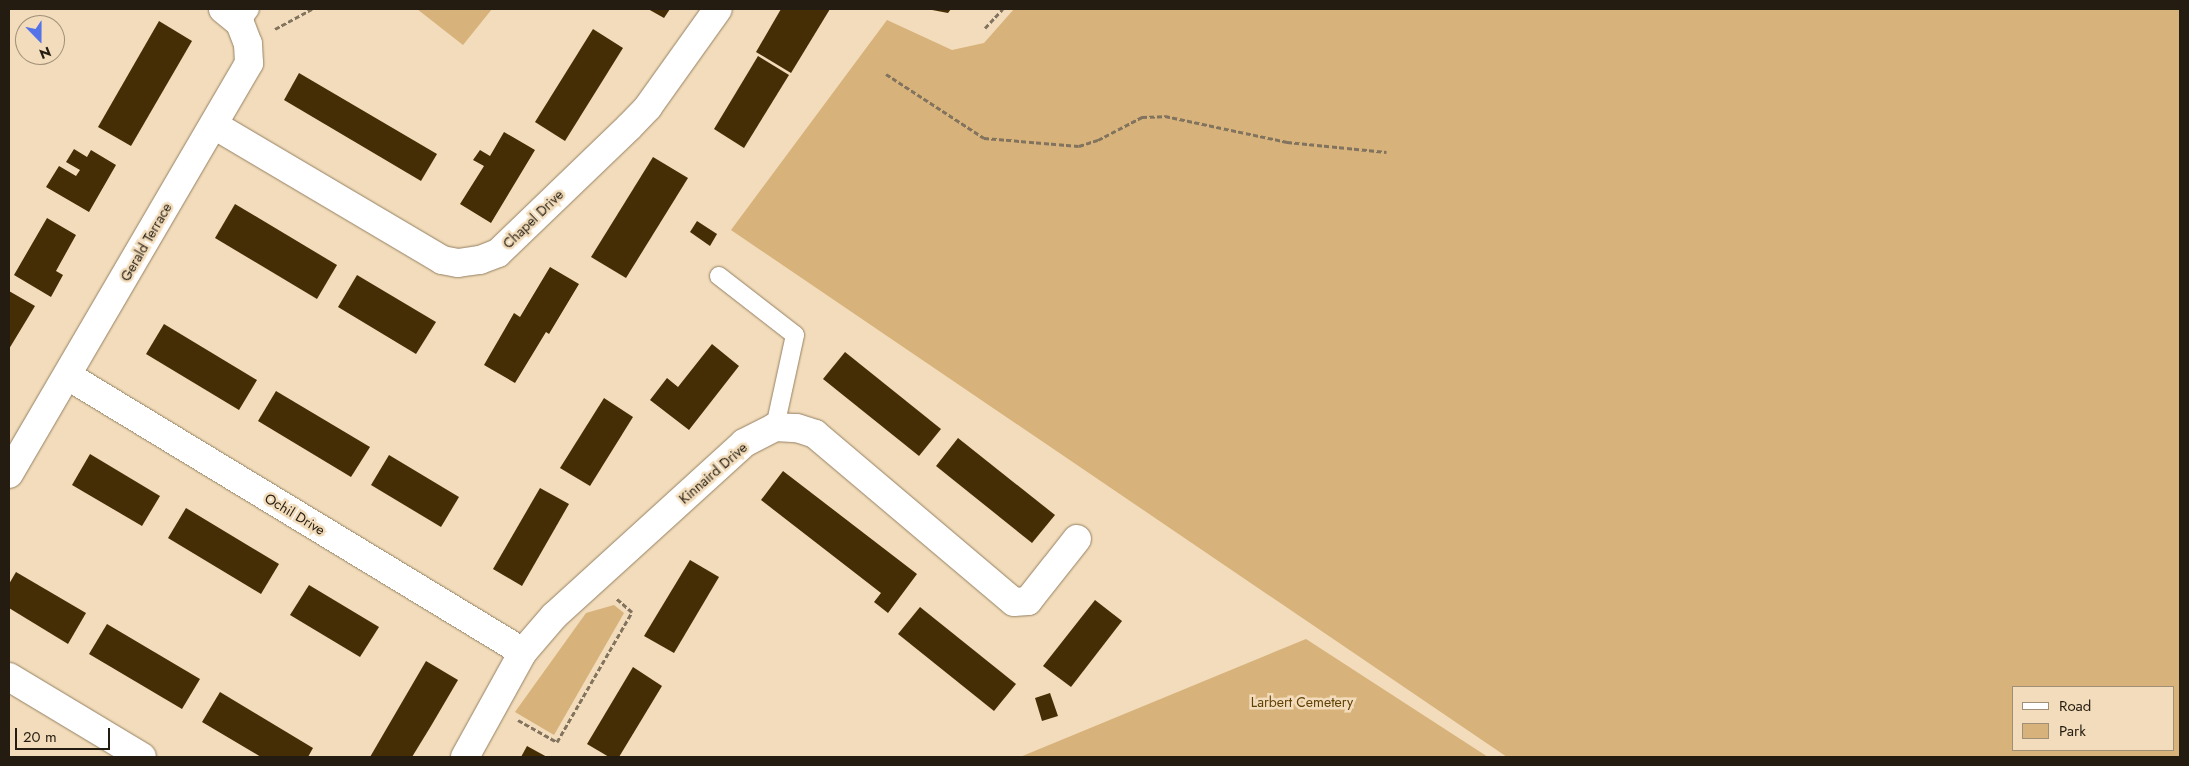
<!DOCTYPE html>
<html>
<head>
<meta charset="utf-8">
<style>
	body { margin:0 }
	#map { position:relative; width:2189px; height:766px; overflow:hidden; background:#f2dcbb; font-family:Jost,sans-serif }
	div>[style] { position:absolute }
	.green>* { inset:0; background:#d7b27a }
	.building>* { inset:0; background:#452e05 }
	.path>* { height:3px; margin-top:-1.5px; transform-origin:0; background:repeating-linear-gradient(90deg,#82735e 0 5px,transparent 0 7.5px) }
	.roads { filter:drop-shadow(0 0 1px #958063) drop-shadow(0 0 1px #958063) }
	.lane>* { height:18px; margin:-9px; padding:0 9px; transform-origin:9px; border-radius:9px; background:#fff }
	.street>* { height:28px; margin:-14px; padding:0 14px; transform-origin:14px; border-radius:14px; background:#fff }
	span { translate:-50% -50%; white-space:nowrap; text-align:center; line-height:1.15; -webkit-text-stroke:5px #f2dcbb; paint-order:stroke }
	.street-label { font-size:14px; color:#241c10 }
	.park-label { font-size:14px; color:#604105 }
	.frame { position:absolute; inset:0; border:10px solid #241c10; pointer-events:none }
	.legend { position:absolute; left:2012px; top:686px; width:162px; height:65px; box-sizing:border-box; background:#f2dcbb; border:1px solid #a08f77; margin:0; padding:6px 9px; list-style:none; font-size:15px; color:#241c10 }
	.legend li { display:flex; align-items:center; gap:10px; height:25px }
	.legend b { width:25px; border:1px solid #a08f77 }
	.north { position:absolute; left:15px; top:15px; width:50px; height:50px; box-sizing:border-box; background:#f2dcbb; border:1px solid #a08f77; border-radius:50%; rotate:158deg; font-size:14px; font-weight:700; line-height:20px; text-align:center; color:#241c10 }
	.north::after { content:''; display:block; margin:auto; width:18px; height:22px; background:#5473e8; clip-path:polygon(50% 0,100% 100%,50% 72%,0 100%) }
	.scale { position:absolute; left:15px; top:728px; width:95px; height:22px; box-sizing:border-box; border:2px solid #241c10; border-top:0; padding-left:6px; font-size:15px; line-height:18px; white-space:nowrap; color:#241c10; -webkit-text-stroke:4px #f2dcbb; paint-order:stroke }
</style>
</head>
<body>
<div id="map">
	<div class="green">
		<div style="clip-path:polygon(417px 9px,492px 9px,463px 45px)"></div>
		<div style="clip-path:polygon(evenodd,1014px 9px,2180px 9px,2180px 757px,1507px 757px,731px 230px,887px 20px,952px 50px,984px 43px,1014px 9px,2173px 687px,2173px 750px,2013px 750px,2013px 687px,2173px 687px)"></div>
		<div style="clip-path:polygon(614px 605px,624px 613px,554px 735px,515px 712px,586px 613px)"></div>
		<div style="clip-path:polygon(1306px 639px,1488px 757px,1020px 757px)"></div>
	</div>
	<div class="building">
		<div style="clip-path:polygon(648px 9px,670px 9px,664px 18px)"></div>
		<div style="clip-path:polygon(781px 9px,830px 9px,791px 73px,756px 52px)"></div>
		<div style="clip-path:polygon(927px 9px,951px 9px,948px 13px)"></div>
		<div style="clip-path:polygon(159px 21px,192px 41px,131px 146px,98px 127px)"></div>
		<div style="clip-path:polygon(593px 29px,623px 48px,565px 141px,535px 122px)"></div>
		<div style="clip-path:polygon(758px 56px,789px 75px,744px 148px,714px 129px)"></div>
		<div style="clip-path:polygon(299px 73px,437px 154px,421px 181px,284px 100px)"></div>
		<div style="clip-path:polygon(504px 132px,535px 150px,491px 223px,460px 204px,484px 166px,473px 160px,480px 150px,490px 156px)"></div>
		<div style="clip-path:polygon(74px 149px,87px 157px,91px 150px,116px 165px,89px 212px,46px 187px,59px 166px,76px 176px,80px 170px,66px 162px)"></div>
		<div style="clip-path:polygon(653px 157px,688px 178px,626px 278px,591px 257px)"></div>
		<div style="clip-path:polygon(235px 204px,337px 265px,317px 299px,215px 238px)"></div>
		<div style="clip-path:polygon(47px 218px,76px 235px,56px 271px,63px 275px,51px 297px,14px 275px)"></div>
		<div style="clip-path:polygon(697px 221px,717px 234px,710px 246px,690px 232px)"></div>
		<div style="clip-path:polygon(550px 267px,579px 284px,549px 334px,546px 332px,515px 383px,484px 365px,514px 313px,520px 317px)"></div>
		<div style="clip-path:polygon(357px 275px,436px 322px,416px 354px,338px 307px)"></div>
		<div style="clip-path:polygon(9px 291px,35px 306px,9px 349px)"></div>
		<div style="clip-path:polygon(164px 324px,257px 380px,239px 410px,146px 354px)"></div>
		<div style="clip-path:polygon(712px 344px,739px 366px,689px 430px,650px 400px,667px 378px,678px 387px)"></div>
		<div style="clip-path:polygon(845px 352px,941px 429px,919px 456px,823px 379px)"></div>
		<div style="clip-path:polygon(276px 391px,370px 447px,351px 477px,258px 421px)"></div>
		<div style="clip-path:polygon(604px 398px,633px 417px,590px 486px,560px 468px)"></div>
		<div style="clip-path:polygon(958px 438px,1055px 515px,1032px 543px,936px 466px)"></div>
		<div style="clip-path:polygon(90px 454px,160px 496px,142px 526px,72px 485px)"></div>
		<div style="clip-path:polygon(389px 455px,459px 497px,441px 527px,371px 485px)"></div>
		<div style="clip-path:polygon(783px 471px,917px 574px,888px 613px,874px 602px,881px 593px,761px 500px)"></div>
		<div style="clip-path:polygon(540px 488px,569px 504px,522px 586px,493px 569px)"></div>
		<div style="clip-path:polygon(186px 508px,279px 564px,261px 594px,168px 538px)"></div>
		<div style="clip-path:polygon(690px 560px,719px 577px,674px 653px,644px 636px)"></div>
		<div style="clip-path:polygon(16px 572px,86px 613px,68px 644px,9px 608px,9px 584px)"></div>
		<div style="clip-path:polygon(309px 585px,379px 627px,360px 657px,290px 615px)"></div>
		<div style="clip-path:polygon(1095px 600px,1122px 621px,1071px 687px,1043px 666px)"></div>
		<div style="clip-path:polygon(920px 607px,1016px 684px,994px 711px,898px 634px)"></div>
		<div style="clip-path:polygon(107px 624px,200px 679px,182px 709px,89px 654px)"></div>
		<div style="clip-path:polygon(426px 661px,458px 680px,431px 726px,412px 757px,370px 757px)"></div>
		<div style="clip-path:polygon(633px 667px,662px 686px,619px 757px,609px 757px,587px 744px)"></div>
		<div style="clip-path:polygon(220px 692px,313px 748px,308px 757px,261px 757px,202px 722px)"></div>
		<div style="clip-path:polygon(1050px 693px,1058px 716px,1042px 721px,1035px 698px)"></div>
		<div style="clip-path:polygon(527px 746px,547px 757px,521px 757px)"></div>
	</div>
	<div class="path">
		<div style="left:985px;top:28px;width:26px;rotate:-47deg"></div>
		<div style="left:275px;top:29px;width:42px;rotate:-28.4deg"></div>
		<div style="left:886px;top:74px;width:117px;rotate:33.1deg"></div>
		<div style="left:984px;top:138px;width:95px;rotate:4.8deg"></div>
		<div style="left:1079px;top:146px;width:20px;rotate:-18deg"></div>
		<div style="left:1098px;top:140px;width:50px;rotate:-27.6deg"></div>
		<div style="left:1142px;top:117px;width:23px;rotate:-2deg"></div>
		<div style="left:1165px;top:116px;width:125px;rotate:12deg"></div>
		<div style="left:1287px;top:142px;width:100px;rotate:5.8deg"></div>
		<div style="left:518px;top:720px;width:45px;rotate:29.4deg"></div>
		<div style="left:557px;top:742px;width:150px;rotate:-60deg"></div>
		<div style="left:632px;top:612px;width:21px;rotate:-139deg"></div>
	</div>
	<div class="roads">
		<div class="lane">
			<div style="left:240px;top:23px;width:17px;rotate:-54deg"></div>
			<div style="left:719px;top:276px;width:96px;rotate:37.8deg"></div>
			<div style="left:795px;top:335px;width:94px;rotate:102.3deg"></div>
		</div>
		<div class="street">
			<div style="left:214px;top:125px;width:265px;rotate:30.6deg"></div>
			<div style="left:442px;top:260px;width:16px;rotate:11deg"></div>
			<div style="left:458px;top:263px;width:22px;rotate:-8deg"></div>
			<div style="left:480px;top:260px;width:19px;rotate:-21deg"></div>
			<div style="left:498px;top:253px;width:182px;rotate:-43.9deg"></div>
			<div style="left:629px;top:127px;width:28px;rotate:-46deg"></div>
			<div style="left:648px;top:107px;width:120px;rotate:-54.5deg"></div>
			<div style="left:68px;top:376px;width:532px;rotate:31.24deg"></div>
			<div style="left:9px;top:474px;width:476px;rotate:-59.7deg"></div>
			<div style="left:249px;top:63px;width:19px;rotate:-93deg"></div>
			<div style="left:248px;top:44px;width:22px;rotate:-111deg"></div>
			<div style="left:240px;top:23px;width:22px;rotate:-141deg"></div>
			<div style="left:9px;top:677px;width:155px;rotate:31deg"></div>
			<div style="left:465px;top:757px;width:120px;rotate:-61.1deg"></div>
			<div style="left:523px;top:652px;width:48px;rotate:-49.3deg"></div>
			<div style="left:554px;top:616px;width:257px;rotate:-42.3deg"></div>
			<div style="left:744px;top:443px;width:35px;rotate:-27deg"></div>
			<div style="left:775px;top:427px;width:22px;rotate:3deg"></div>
			<div style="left:797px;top:428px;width:19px;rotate:18deg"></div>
			<div style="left:815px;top:434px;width:260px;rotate:40.2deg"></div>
			<div style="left:1014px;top:602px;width:14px;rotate:-4deg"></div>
			<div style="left:1028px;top:601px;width:79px;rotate:-51.7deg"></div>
		</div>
	</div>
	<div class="street-label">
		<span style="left:533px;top:219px;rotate:-44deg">Chapel Drive</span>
		<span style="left:146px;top:242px;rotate:-60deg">Gerald Terrace</span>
		<span style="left:713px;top:473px;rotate:-41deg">Kinnaird Drive</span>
		<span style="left:295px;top:514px;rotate:31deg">Ochil Drive</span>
	</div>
	<div class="park-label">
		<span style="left:1302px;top:702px">Larbert Cemetery</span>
	</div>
	<div class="frame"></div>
	<ul class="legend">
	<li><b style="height:6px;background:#fff"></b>Road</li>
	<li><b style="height:14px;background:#d7b27a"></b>Park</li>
	</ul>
	<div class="north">N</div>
	<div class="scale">20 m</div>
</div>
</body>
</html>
